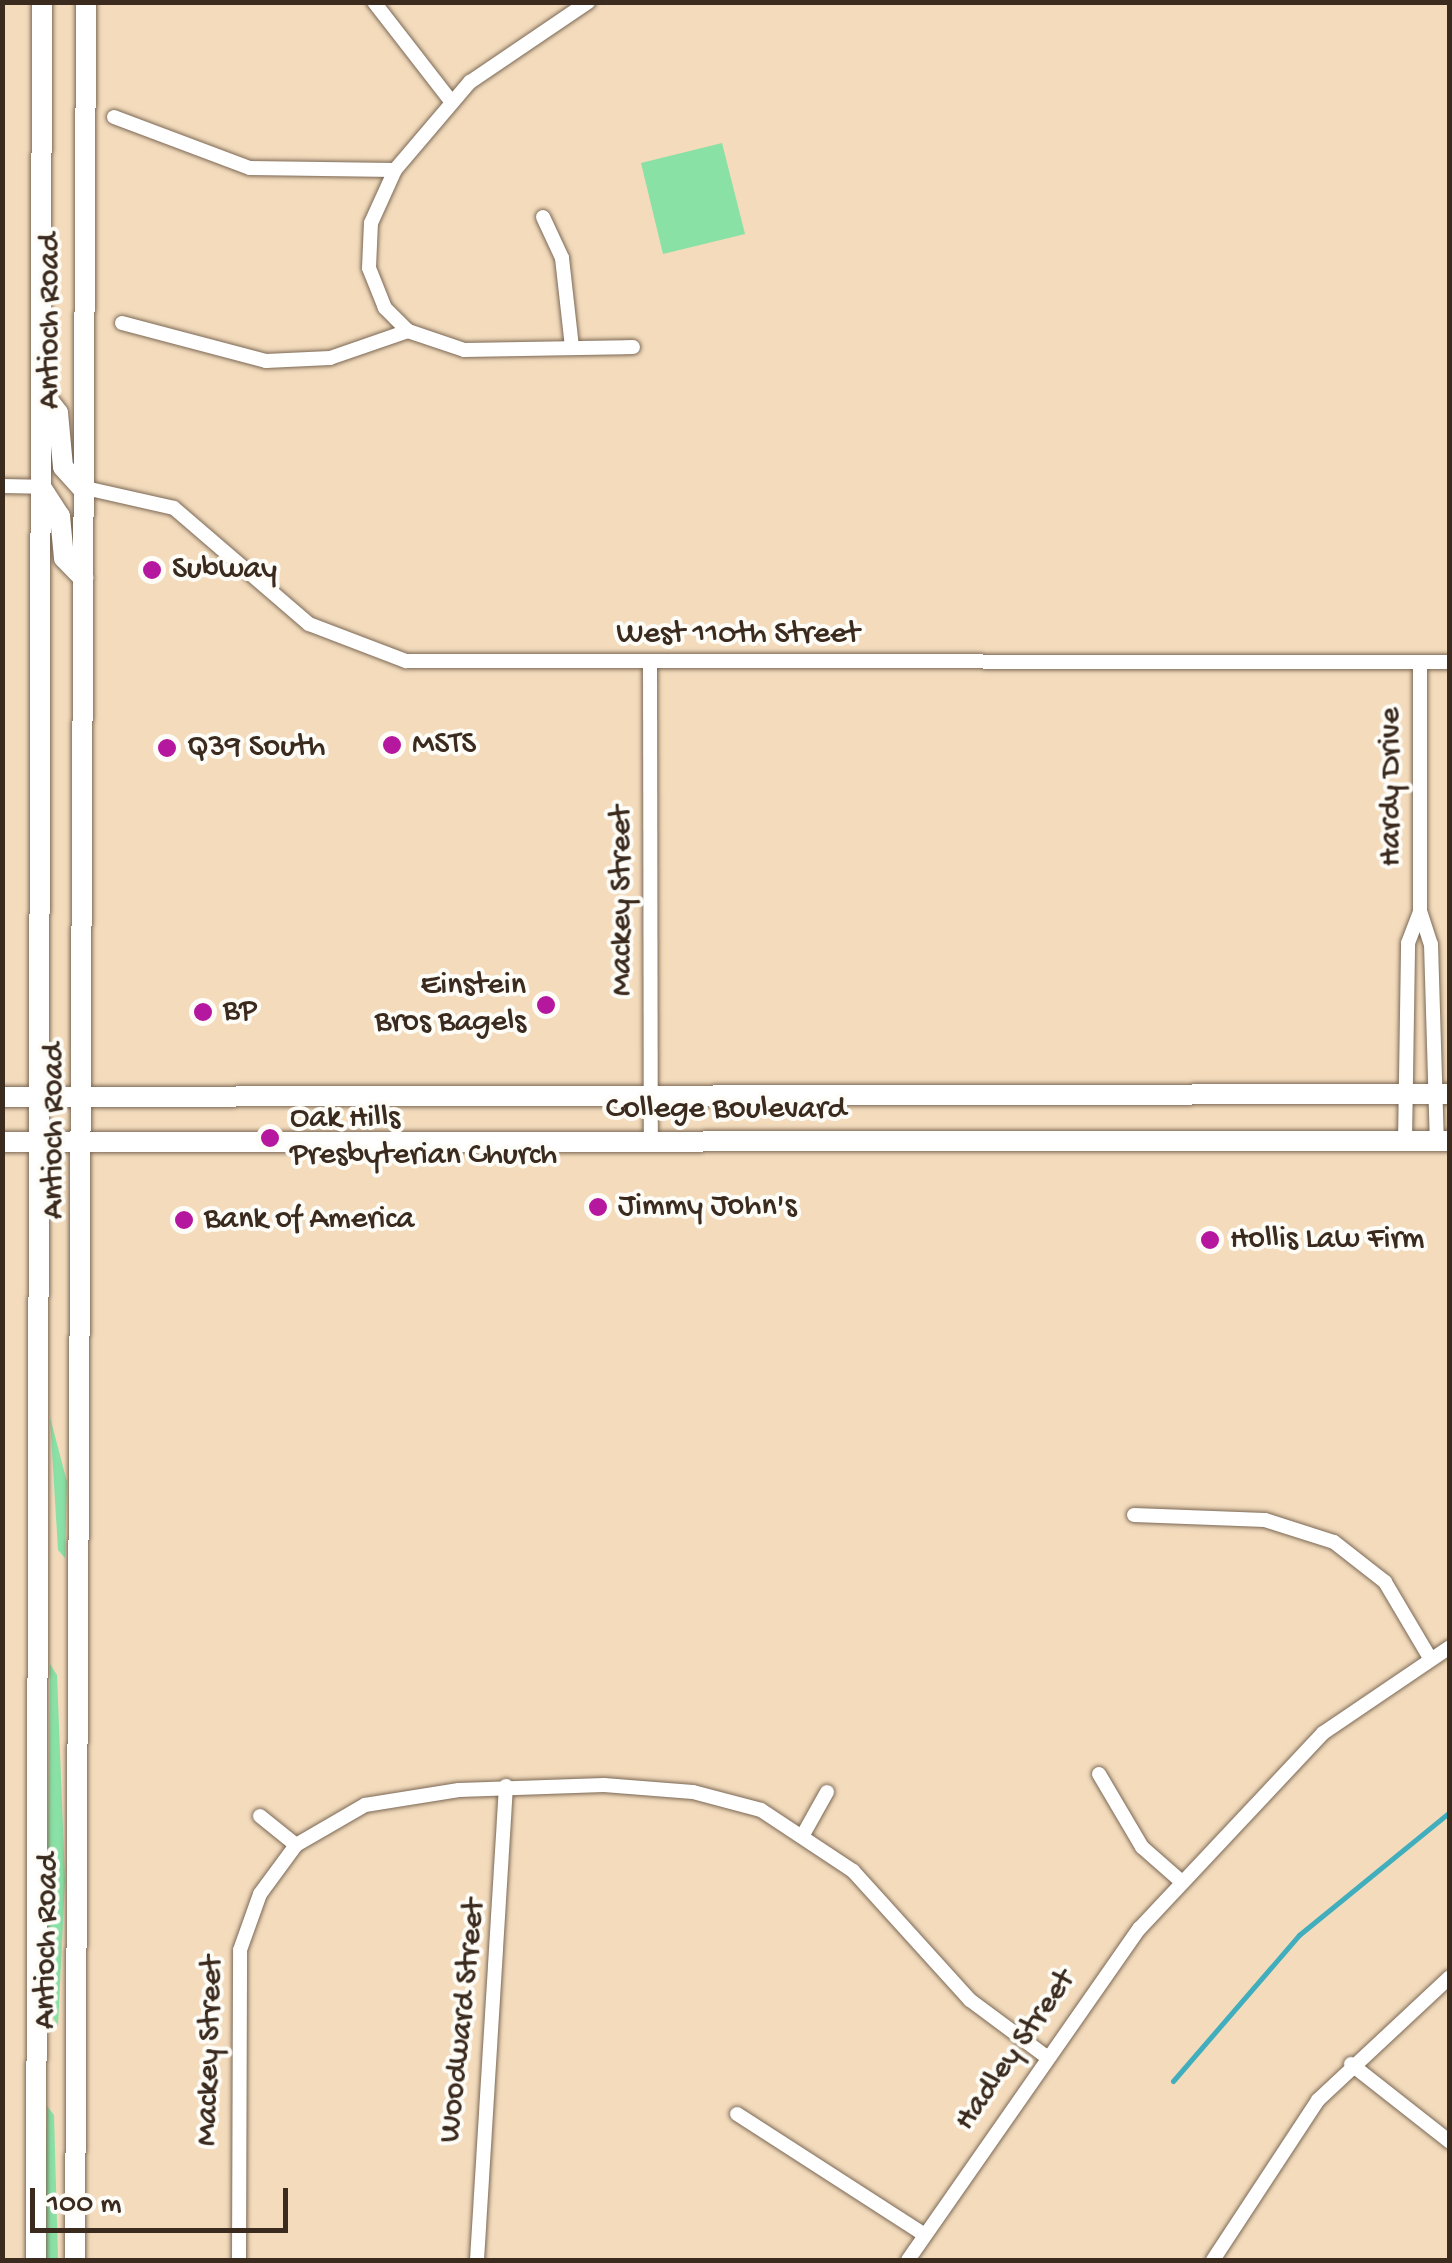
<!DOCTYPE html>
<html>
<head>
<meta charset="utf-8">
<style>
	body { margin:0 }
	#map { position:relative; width:1452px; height:2263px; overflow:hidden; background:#f3dbbc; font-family:"Gochi Hand",sans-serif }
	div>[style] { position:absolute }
	.green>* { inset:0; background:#89e1a6 }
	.stream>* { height:5px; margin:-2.5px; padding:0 2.5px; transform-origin:2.5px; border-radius:2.5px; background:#41aebe }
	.roads { filter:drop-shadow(0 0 2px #7b6855) drop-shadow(0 0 2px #7b6855) }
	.minor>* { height:14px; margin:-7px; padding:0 7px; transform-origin:7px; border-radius:7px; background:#fff }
	.secondary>* { height:20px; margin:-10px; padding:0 10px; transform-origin:10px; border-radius:10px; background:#fff }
	.dots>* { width:28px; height:28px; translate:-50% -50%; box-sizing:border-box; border:5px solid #fdfcf7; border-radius:50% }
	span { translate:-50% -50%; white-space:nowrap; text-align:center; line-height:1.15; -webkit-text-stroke:8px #fdfcf7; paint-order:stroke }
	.street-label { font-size:32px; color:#3b2a1e }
	.poi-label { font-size:32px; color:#3b2a1e }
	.left { translate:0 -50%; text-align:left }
	.right { translate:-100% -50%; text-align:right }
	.frame { position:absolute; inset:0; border:5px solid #3b2a1e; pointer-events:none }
	.scale { position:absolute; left:30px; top:2188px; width:258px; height:45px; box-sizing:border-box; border:5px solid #3b2a1e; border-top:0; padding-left:12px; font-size:30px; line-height:35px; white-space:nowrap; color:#3b2a1e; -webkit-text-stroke:8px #fdfcf7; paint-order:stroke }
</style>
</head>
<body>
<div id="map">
	<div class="green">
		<div style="clip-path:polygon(722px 143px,745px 234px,663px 254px,641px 163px)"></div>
		<div style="clip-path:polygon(50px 1417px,67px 1482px,65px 1558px,58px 1550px)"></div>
		<div style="clip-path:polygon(50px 1664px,57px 1675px,65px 1880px,58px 2026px,46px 2006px)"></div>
		<div style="clip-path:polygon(47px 2106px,54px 2115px,58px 2260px,44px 2260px)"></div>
	</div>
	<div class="stream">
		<div style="left:1173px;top:2081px;width:193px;rotate:-49.2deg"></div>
		<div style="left:1299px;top:1935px;width:195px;rotate:-39.2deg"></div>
	</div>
	<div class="roads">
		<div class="minor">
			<div style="left:374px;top:2px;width:124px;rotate:52.2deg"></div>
			<div style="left:114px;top:117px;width:145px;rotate:20.6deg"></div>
			<div style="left:250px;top:168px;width:145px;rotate:0.8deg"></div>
			<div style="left:543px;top:217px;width:45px;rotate:65.1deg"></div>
			<div style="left:562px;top:258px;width:90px;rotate:83.6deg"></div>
			<div style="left:122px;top:323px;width:149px;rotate:14.8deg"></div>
			<div style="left:266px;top:361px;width:64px;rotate:-2.7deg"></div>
			<div style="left:330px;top:358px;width:83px;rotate:-19.1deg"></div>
			<div style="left:408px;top:331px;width:59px;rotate:18.7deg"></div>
			<div style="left:464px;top:350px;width:169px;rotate:-1deg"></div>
			<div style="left:408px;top:331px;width:33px;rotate:-135deg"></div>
			<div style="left:385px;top:308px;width:43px;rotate:-111.8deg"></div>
			<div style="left:369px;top:268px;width:45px;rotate:-87.5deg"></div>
			<div style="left:371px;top:223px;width:58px;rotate:-65.6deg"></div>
			<div style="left:395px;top:170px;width:116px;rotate:-49.6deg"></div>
			<div style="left:470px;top:82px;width:143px;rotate:-34.1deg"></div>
			<div style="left:2px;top:486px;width:39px;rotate:1deg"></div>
			<div style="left:81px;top:487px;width:95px;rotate:12.7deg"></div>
			<div style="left:174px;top:508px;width:178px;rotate:40.7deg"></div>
			<div style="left:309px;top:624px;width:104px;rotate:20.9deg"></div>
			<div style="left:406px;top:661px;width:1044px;rotate:0.05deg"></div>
			<div style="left:1420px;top:662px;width:249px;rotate:90deg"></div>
			<div style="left:1420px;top:911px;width:35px;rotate:72deg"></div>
			<div style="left:1431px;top:944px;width:197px;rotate:88.3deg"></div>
			<div style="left:650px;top:663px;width:476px;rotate:89.9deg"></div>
			<div style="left:1405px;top:1141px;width:198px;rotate:-89.1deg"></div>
			<div style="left:1408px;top:943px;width:33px;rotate:-69deg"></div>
			<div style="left:1134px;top:1515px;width:131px;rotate:2.2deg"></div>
			<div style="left:1265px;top:1520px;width:72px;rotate:17.7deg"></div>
			<div style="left:1334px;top:1542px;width:65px;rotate:38.1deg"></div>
			<div style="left:1385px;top:1582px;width:88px;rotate:59.4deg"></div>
			<div style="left:1099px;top:1774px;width:85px;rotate:59.5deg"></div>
			<div style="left:1142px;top:1847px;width:53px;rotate:41.2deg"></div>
			<div style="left:260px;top:1816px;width:46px;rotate:38.9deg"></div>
			<div style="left:804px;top:1833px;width:47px;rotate:-60.7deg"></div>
			<div style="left:1351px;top:2064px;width:126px;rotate:38.2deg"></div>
			<div style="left:737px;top:2114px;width:220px;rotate:32.8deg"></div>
			<div style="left:239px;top:2260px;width:310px;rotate:-89.8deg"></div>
			<div style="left:240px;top:1950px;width:59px;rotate:-70.3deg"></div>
			<div style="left:260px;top:1894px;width:61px;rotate:-53.7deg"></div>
			<div style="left:296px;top:1845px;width:80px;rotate:-30.1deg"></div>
			<div style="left:365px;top:1805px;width:95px;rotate:-9.1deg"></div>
			<div style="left:459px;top:1790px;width:145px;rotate:-2deg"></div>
			<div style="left:604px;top:1785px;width:89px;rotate:4.5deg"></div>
			<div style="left:693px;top:1792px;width:70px;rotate:14.8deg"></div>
			<div style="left:761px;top:1810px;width:110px;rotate:33.5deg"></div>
			<div style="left:853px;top:1871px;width:174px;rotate:47.8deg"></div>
			<div style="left:970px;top:2000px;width:92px;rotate:36.6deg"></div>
			<div style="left:477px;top:2260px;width:475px;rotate:-86.5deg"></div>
			<div style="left:908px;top:2260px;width:405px;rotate:-55.1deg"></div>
			<div style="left:1140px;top:1928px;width:267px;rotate:-46.8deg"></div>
			<div style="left:1323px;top:1733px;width:153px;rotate:-34.1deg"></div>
			<div style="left:1213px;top:2260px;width:191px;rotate:-56.7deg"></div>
			<div style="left:1318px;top:2100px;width:180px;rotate:-43deg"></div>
		</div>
		<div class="secondary">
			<div style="left:41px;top:391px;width:28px;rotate:52deg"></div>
			<div style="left:58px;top:413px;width:54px;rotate:84.7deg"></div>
			<div style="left:63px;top:467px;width:27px;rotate:48deg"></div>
			<div style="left:41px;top:487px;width:35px;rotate:57deg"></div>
			<div style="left:60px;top:516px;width:42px;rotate:84.6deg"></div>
			<div style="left:64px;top:558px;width:28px;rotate:46deg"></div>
			<div style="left:2px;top:1097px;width:1448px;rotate:-0.12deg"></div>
			<div style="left:2px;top:1142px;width:1448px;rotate:-0.04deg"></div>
			<div style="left:36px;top:2260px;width:2258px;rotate:-89.85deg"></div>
			<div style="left:75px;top:2260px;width:2258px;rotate:-89.72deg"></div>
		</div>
	</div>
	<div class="dots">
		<div style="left:152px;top:570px;background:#b5179e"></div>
		<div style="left:392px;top:745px;background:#b5179e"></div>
		<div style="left:167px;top:748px;background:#b5179e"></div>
		<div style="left:546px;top:1005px;background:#b5179e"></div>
		<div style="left:203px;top:1012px;background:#b5179e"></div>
		<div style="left:270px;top:1138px;background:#b5179e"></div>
		<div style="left:598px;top:1207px;background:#b5179e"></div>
		<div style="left:184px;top:1220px;background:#b5179e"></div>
		<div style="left:1210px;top:1240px;background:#b5179e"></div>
	</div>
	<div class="street-label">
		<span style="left:51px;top:321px;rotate:-90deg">Antioch Road</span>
		<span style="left:738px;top:635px">West 110th Street</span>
		<span style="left:1392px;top:787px;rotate:-90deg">Hardy Drive</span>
		<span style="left:623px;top:901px;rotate:-90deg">Mackey Street</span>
		<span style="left:726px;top:1110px">College Boulevard</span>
		<span style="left:55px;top:1131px;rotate:-90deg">Antioch Road</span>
		<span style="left:48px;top:1941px;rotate:-89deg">Antioch Road</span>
		<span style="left:464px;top:2021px;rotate:-84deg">Woodward Street</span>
		<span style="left:211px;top:2051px;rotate:-88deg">Mackey Street</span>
		<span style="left:1016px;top:2051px;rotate:-55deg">Hadley Street</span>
	</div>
	<div class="poi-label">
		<span class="left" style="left:172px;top:570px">Subway</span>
		<span class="left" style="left:412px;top:745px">MSTS</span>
		<span class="left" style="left:187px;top:748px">Q39 South</span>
		<span class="right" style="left:526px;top:1005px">Einstein<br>Bros Bagels</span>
		<span class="left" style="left:223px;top:1012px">BP</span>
		<span class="left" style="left:290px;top:1138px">Oak Hills<br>Presbyterian Church</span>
		<span class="left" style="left:618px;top:1207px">Jimmy John's</span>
		<span class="left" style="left:204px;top:1220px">Bank of America</span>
		<span class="left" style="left:1230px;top:1240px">Hollis Law Firm</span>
	</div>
	<div class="frame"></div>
	<div class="scale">100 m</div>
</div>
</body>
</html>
